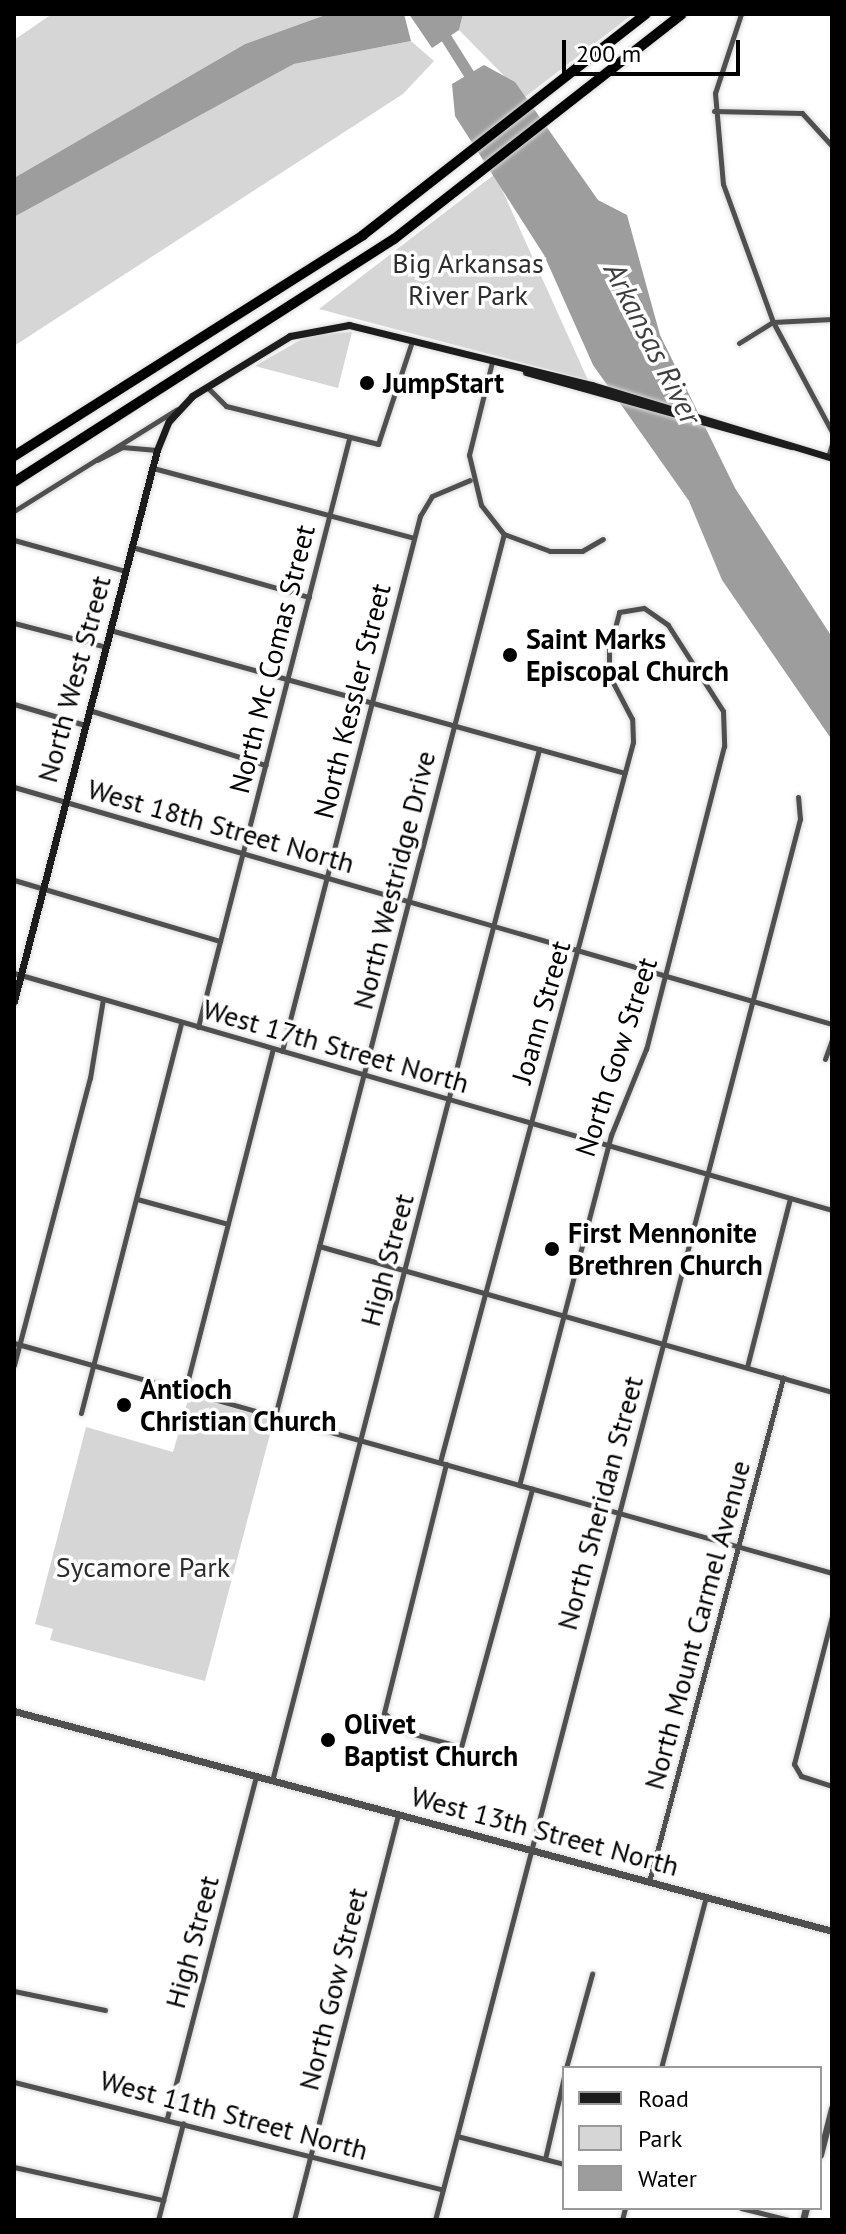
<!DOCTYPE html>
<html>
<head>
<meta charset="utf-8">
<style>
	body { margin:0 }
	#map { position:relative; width:846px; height:2234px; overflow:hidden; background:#fff; font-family:"PT Sans",sans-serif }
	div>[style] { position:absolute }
	.green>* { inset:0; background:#d6d6d6 }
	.water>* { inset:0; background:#9d9d9d }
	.river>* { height:11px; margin:-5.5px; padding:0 5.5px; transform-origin:5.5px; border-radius:5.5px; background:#9d9d9d }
	.roads { filter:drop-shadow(0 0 2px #dbdbdb) drop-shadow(0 0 2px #dbdbdb) }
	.minor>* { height:5px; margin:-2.5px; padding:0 2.5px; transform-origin:2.5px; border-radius:2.5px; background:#4f4f4f }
	.tertiary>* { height:7px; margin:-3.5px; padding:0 3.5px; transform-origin:3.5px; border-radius:3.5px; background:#4f4f4f }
	.secondary>* { height:7px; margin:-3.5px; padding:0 3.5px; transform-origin:3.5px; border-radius:3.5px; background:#1c1c1c }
	.motorway>* { height:10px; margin:-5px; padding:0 5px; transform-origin:5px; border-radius:5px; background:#000 }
	.dots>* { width:22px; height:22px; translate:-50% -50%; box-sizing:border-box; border:4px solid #fff; border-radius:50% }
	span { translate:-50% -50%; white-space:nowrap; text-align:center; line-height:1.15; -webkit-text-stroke:7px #fff; paint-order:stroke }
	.park-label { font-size:28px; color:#2d2d2d }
	.poi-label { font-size:28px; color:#000; font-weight:700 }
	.left { translate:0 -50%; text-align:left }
	.street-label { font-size:28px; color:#000 }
	.water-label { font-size:30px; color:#3e3e3e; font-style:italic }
	.frame { position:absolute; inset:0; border:16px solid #000; pointer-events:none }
	.legend { position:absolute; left:562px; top:2066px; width:260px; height:144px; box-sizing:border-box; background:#fff; border:2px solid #999; margin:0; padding:10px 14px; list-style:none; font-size:24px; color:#000 }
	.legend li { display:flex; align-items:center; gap:16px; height:40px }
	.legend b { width:40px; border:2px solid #999 }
	.scale { position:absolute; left:562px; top:40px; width:178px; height:36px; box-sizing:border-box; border:4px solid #000; border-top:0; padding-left:10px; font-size:24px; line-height:28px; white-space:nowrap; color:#000; -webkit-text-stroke:6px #fff; paint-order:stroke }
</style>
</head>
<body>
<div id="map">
	<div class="green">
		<div style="clip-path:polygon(52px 14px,328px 14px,245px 44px,14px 178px,14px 40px)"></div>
		<div style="clip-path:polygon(463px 14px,633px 14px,525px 97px,459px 30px)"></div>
		<div style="clip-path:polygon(411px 41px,434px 61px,403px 94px,14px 346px,14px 217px,294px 64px)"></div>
		<div style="clip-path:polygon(495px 174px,588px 380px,319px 309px)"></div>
		<div style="clip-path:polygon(352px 332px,338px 388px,255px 366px,309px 335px)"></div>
		<div style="clip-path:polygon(189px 1396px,274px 1419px,205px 1681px,50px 1640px,53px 1629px,35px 1624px,86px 1427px,173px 1452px)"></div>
	</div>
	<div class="water">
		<div style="clip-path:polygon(328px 14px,404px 14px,411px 41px,294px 64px,14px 217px,14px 178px,245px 44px)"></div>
		<div style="clip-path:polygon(409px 14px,463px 14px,459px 30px,432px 48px)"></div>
		<div style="clip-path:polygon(484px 65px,515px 82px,598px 200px,627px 215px,660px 335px,735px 488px,832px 637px,832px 740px,722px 580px,689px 501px,593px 365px,544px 255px,455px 116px,452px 84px)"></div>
	</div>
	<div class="river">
		<div style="left:431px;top:14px;width:83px;rotate:57.8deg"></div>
	</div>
	<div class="roads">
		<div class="minor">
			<div style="left:741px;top:14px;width:83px;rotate:108.2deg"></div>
			<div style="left:715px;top:93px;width:91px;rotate:85deg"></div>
			<div style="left:723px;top:184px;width:147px;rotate:70.1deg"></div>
			<div style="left:773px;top:322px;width:125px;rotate:61.8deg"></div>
			<div style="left:714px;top:111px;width:88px;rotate:1.3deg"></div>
			<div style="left:802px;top:113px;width:45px;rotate:47.7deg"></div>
			<div style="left:739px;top:343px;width:40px;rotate:-32deg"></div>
			<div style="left:773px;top:322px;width:59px;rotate:-2.9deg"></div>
			<div style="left:492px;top:362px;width:96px;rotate:103.9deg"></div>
			<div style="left:469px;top:455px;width:51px;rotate:76.5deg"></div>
			<div style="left:481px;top:505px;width:37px;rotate:52deg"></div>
			<div style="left:504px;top:534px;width:49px;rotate:20.3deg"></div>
			<div style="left:550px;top:551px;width:32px"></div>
			<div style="left:582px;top:551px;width:24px;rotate:-30deg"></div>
			<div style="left:207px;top:387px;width:27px;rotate:45deg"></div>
			<div style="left:226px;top:406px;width:157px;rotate:14deg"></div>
			<div style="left:378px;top:444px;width:108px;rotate:-71.7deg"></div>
			<div style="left:828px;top:457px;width:14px;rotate:-73deg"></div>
			<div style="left:97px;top:460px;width:28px;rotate:-27deg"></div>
			<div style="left:122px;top:447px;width:35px;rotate:5deg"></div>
			<div style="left:153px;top:468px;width:270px;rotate:15deg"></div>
			<div style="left:14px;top:511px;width:192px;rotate:-32deg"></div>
			<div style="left:14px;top:540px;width:115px;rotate:15.6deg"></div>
			<div style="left:132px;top:547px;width:184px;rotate:15.8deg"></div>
			<div style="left:14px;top:623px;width:95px;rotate:14.6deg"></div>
			<div style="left:110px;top:630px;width:534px;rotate:15.52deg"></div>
			<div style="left:14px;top:704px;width:74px;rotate:16.5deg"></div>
			<div style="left:89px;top:710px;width:185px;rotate:17.3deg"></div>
			<div style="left:14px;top:787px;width:852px;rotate:16.16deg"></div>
			<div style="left:14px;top:880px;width:215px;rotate:16.5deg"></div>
			<div style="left:14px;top:973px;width:852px;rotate:16.16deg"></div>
			<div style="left:198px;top:1027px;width:607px;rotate:-75.6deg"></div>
			<div style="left:282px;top:1051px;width:553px;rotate:-75.54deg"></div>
			<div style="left:420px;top:516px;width:23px;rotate:-59deg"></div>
			<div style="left:432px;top:496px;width:41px;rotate:-22.8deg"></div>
			<div style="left:825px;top:1059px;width:20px;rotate:-70deg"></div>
			<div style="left:137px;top:1199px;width:94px;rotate:15.4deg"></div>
			<div style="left:319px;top:1246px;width:533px;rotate:15.89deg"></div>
			<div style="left:14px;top:1343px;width:850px;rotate:15.7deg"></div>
			<div style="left:14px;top:1365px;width:297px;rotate:-75.2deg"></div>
			<div style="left:90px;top:1078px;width:80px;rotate:-80.7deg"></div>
			<div style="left:747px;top:1367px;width:174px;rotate:-75.7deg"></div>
			<div style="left:185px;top:1391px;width:353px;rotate:-75.6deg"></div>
			<div style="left:81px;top:1413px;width:403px;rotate:-75.6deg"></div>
			<div style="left:275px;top:1416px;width:911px;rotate:-75.45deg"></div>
			<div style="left:440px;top:1462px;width:745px;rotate:-74.99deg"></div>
			<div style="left:633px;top:742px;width:23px;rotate:-92deg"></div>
			<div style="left:632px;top:719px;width:50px;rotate:-117.6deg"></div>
			<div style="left:609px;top:675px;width:25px;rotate:-90deg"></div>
			<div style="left:609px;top:650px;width:39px;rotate:-75deg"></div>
			<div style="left:619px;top:612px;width:25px;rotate:-9deg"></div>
			<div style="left:644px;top:608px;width:29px;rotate:35deg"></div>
			<div style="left:668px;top:625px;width:102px;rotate:57.4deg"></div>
			<div style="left:723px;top:711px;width:35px;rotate:88deg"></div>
			<div style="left:724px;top:746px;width:313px;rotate:104.4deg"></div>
			<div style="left:646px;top:1049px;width:93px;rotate:112.1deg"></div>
			<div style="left:611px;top:1135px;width:362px;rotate:104.7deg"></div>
			<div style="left:446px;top:1464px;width:257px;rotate:104deg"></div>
			<div style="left:384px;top:1713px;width:30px;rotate:40deg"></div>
			<div style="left:407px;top:1732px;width:56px;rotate:15.5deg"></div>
			<div style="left:461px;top:1747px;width:268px;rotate:-74.6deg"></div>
			<div style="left:832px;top:1616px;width:153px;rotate:104.4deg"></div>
			<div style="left:794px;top:1764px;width:14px;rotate:60deg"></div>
			<div style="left:801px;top:1776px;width:33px;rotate:18deg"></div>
			<div style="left:272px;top:1781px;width:1066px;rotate:-75.49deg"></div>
			<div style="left:649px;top:1882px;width:522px;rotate:-75.11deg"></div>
			<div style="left:14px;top:1991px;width:93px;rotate:11.8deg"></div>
			<div style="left:566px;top:2068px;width:98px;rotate:-74.5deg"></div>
			<div style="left:661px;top:2068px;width:177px;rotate:-75.3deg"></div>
			<div style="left:14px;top:2082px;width:442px;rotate:14.1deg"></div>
			<div style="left:167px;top:2118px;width:353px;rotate:-75.4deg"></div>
			<div style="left:457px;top:2136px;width:111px;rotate:14.7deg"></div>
			<div style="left:545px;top:2159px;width:84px;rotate:-77deg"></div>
			<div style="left:14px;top:2167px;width:153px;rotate:12.5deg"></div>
			<div style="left:741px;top:2208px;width:49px;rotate:14deg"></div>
			<div style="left:158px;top:2220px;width:100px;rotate:-75.5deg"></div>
			<div style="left:294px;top:2220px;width:418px;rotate:-75.6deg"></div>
			<div style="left:435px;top:2220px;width:1448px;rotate:-75.4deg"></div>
			<div style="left:800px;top:819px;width:22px;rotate:-95deg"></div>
			<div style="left:622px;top:2220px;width:12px;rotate:-76deg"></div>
		</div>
		<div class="tertiary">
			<div style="left:14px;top:1711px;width:847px;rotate:15.05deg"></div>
			<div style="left:820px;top:2155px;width:49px;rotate:-75.7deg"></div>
			<div style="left:803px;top:2220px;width:12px;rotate:-76deg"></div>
		</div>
		<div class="secondary">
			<div style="left:526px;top:372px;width:275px;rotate:15.6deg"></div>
			<div style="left:14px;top:1001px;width:569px;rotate:-75.45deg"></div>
			<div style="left:157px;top:450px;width:31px;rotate:-68deg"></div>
			<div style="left:169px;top:421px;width:34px;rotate:-47deg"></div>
			<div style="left:192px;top:396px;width:115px;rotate:-31.5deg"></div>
			<div style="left:290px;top:336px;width:60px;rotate:-10.6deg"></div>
			<div style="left:349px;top:325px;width:250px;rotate:13.9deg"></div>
			<div style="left:592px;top:385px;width:251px;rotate:16.9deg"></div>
		</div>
		<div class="motorway">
			<div style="left:14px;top:456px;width:413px;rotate:-32.3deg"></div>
			<div style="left:363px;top:235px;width:359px;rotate:-38deg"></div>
			<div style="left:14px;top:482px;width:451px;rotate:-32.6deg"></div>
			<div style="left:394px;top:239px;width:365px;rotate:-38deg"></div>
		</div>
	</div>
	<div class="dots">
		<div style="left:367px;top:383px;background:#000"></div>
		<div style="left:510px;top:655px;background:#000"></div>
		<div style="left:552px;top:1249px;background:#000"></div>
		<div style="left:124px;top:1405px;background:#000"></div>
		<div style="left:328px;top:1740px;background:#000"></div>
	</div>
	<div class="park-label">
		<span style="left:468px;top:279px">Big Arkansas<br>River Park</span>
		<span style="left:143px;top:1567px">Sycamore Park</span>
	</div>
	<div class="poi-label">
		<span class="left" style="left:383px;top:383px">JumpStart</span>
		<span class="left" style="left:526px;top:655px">Saint Marks<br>Episcopal Church</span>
		<span class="left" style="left:568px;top:1249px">First Mennonite<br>Brethren Church</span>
		<span class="left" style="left:140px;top:1405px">Antioch<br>Christian Church</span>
		<span class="left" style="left:344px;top:1740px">Olivet<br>Baptist Church</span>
	</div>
	<div class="street-label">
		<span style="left:272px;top:659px;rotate:-76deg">North Mc Comas Street</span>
		<span style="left:74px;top:679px;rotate:-75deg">North West Street</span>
		<span style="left:352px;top:701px;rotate:-76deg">North Kessler Street</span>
		<span style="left:221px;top:826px;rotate:16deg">West 18th Street North</span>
		<span style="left:394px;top:880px;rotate:-76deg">North Westridge Drive</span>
		<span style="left:541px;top:1012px;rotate:-74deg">Joann Street</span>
		<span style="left:336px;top:1046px;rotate:16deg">West 17th Street North</span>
		<span style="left:616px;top:1057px;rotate:-72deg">North Gow Street</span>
		<span style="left:387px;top:1260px;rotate:-75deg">High Street</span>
		<span style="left:600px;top:1503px;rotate:-75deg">North Sheridan Street</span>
		<span style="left:697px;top:1625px;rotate:-75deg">North Mount Carmel Avenue</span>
		<span style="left:545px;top:1831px;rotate:15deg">West 13th Street North</span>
		<span style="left:192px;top:1942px;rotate:-75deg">High Street</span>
		<span style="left:333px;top:1989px;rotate:-76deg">North Gow Street</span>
		<span style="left:234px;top:2115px;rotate:15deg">West 11th Street North</span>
	</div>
	<div class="water-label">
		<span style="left:653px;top:343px;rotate:63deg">Arkansas River</span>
	</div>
	<div class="frame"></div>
	<ul class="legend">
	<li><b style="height:10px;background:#1c1c1c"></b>Road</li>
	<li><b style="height:22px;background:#d6d6d6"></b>Park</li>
	<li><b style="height:22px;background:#9d9d9d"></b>Water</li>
	</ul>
	<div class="scale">200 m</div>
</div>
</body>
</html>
